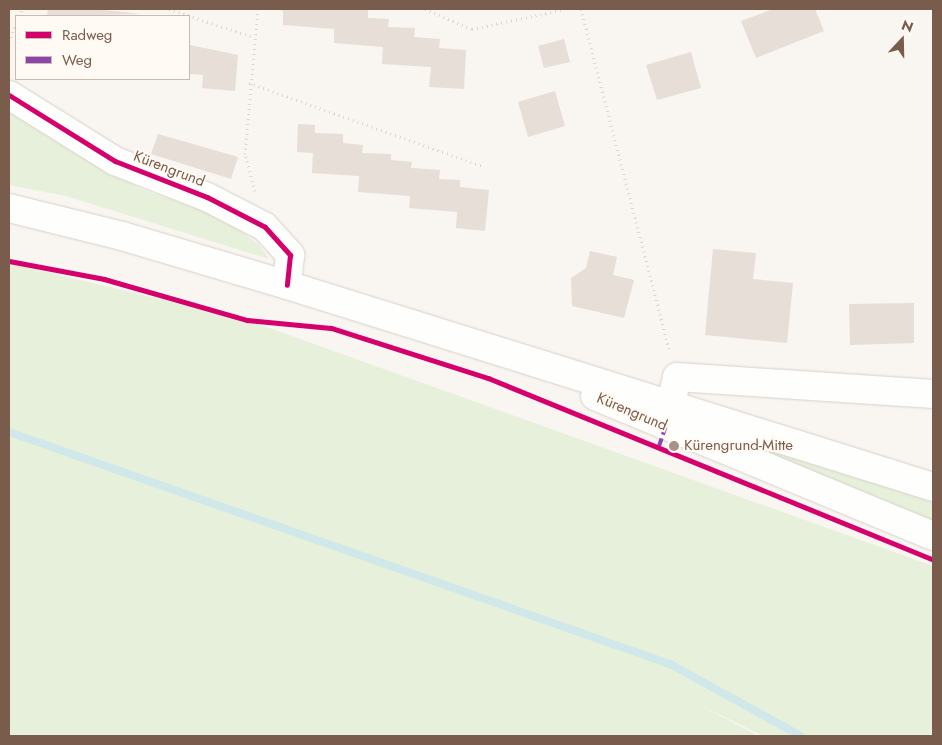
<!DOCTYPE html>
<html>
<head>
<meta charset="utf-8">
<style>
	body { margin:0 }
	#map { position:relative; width:942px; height:745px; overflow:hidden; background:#f9f5f0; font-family:Jost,sans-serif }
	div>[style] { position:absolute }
	.green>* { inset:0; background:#e7f0db }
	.stream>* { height:8px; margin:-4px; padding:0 4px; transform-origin:4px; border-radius:4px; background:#d0e8ea }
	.building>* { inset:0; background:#e6ded7 }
	.path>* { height:3px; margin-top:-1.5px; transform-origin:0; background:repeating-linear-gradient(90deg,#dcd5d0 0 1px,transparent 0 5px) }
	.roads { filter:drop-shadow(0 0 1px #d7d1cb) drop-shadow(0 0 1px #d7d1cb) }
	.street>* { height:28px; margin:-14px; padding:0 14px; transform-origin:14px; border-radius:14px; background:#fefefd }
	.secondary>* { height:28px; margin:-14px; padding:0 14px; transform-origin:14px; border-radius:14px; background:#fefefd }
	.quiet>* { height:4px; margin-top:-2px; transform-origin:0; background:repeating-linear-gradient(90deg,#8e44ad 0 8px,transparent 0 12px) }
	.cycleway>* { height:5px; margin:-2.5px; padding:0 2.5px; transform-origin:2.5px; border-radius:2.5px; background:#d6006c }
	.dots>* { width:14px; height:14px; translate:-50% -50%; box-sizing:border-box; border:2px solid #fffaf3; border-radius:50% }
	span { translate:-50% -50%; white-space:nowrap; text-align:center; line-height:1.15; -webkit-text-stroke:4px #fffaf3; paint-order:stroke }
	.street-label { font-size:15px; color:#7a5c4d }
	.poi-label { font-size:15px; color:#7a5c4d }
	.left { translate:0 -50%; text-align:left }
	.frame { position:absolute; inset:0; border:10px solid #7a5c4d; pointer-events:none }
	.legend { position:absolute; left:15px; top:15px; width:175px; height:65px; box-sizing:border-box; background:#fffaf3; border:1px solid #cabbb1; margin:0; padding:6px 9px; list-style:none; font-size:15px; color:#7a5c4d }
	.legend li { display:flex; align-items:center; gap:10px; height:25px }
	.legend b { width:25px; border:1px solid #cabbb1 }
	.north { position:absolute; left:877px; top:15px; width:50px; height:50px; -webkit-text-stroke:4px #fffaf3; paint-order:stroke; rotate:21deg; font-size:14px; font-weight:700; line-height:20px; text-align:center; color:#7a5c4d }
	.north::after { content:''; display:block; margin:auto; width:18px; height:22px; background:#7a5c4d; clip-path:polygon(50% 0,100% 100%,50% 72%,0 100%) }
</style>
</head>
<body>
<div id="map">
	<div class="green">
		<div style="clip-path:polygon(9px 111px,141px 189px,224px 218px,259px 245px,269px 259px,66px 196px,9px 185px)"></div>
		<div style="clip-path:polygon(9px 263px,247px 320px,933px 566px,933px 736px,763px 736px,696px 703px,758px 736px,9px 736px)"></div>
		<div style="clip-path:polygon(754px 442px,933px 499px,933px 523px,751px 446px)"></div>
	</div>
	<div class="stream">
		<div style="left:9px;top:432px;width:701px;rotate:19.34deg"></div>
		<div style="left:670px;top:664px;width:149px;rotate:28.8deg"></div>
	</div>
	<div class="building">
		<div style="clip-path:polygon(48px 9px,95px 9px,141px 14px,47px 16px)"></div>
		<div style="clip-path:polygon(278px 9px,368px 9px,368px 18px,389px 19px,388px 27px,415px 28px,414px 37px,440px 39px,439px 48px,466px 50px,464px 89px,429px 87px,431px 67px,382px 64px,383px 47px,334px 43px,334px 29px,283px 25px,283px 11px)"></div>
		<div style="clip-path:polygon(773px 9px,815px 9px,824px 31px,756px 58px,741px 21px)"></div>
		<div style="clip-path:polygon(189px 33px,190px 45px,238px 55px,235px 91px,202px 88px,203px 75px,189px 74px)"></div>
		<div style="clip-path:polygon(564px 39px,570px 62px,544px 68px,538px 46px)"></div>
		<div style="clip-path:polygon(691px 52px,701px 88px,657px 100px,646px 65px)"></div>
		<div style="clip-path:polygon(555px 91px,565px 126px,528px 137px,518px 102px)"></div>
		<div style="clip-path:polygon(298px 124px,315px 125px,315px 133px,343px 134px,343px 143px,363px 145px,362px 153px,391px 154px,391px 160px,412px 162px,411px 168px,440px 170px,439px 179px,460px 180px,460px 187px,489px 190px,485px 231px,456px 228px,457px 212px,409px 208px,410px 196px,358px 192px,359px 176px,312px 173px,313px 153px,297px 152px)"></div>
		<div style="clip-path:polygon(158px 134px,238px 157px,231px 179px,151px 154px)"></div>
		<div style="clip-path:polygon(713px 249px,756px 253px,753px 279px,793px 283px,787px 343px,705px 335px)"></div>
		<div style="clip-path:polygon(590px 251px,617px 257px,613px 275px,634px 280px,624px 318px,572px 306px,571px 278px,586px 268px)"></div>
		<div style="clip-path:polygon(914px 303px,914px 343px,850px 345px,849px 304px)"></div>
	</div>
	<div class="path">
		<div style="left:169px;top:9px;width:89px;rotate:18.4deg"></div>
		<div style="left:425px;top:9px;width:51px;rotate:23.1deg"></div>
		<div style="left:472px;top:29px;width:95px;rotate:-12.1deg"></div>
		<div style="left:581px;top:9px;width:355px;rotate:75.5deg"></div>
		<div style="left:19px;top:16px;width:8px;rotate:-67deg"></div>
		<div style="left:9px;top:42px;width:20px;rotate:-70deg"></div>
		<div style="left:249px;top:83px;width:247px;rotate:19.6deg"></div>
		<div style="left:255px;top:191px;width:38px;rotate:-105deg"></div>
		<div style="left:245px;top:154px;width:146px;rotate:-84.9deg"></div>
	</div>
	<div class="roads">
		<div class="street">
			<div style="left:9px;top:95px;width:125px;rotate:31.9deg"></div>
			<div style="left:115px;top:161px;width:99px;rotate:21.4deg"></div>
			<div style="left:207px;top:197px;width:65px;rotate:27.3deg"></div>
			<div style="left:265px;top:227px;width:38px;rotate:48deg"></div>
			<div style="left:290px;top:255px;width:30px;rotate:96deg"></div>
			<div style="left:666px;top:426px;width:50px;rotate:-77.3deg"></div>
			<div style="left:677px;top:377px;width:257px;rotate:3.8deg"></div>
		</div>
		<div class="secondary">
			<div style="left:9px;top:208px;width:116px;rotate:13.9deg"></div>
			<div style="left:122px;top:236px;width:172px;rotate:16.5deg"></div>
			<div style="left:287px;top:285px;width:677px;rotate:17.36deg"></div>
			<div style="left:595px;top:396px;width:366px;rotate:22.5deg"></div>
		</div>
	</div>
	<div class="quiet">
		<div style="left:659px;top:446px;width:21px;rotate:-71deg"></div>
	</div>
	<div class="cycleway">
		<div style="left:9px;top:95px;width:125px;rotate:31.9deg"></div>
		<div style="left:115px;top:161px;width:99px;rotate:21.4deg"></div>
		<div style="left:207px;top:197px;width:65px;rotate:27.3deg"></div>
		<div style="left:265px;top:227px;width:38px;rotate:48deg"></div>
		<div style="left:290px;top:255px;width:30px;rotate:96deg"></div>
		<div style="left:9px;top:261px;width:97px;rotate:10.7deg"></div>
		<div style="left:104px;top:279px;width:149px;rotate:16deg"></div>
		<div style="left:247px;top:320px;width:84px;rotate:5.4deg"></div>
		<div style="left:331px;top:328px;width:165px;rotate:17.7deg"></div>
		<div style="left:488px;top:378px;width:481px;rotate:22.2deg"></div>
	</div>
	<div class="dots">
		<div style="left:674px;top:446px;background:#a69286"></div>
	</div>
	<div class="street-label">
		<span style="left:169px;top:169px;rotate:21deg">Kürengrund</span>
		<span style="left:632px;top:412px;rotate:23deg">Kürengrund</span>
	</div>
	<div class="poi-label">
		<span class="left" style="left:684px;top:446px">Kürengrund-Mitte</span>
	</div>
	<div class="frame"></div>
	<ul class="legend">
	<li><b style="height:6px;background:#d6006c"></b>Radweg</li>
	<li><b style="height:6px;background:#8e44ad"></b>Weg</li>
	</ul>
	<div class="north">N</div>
</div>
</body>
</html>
